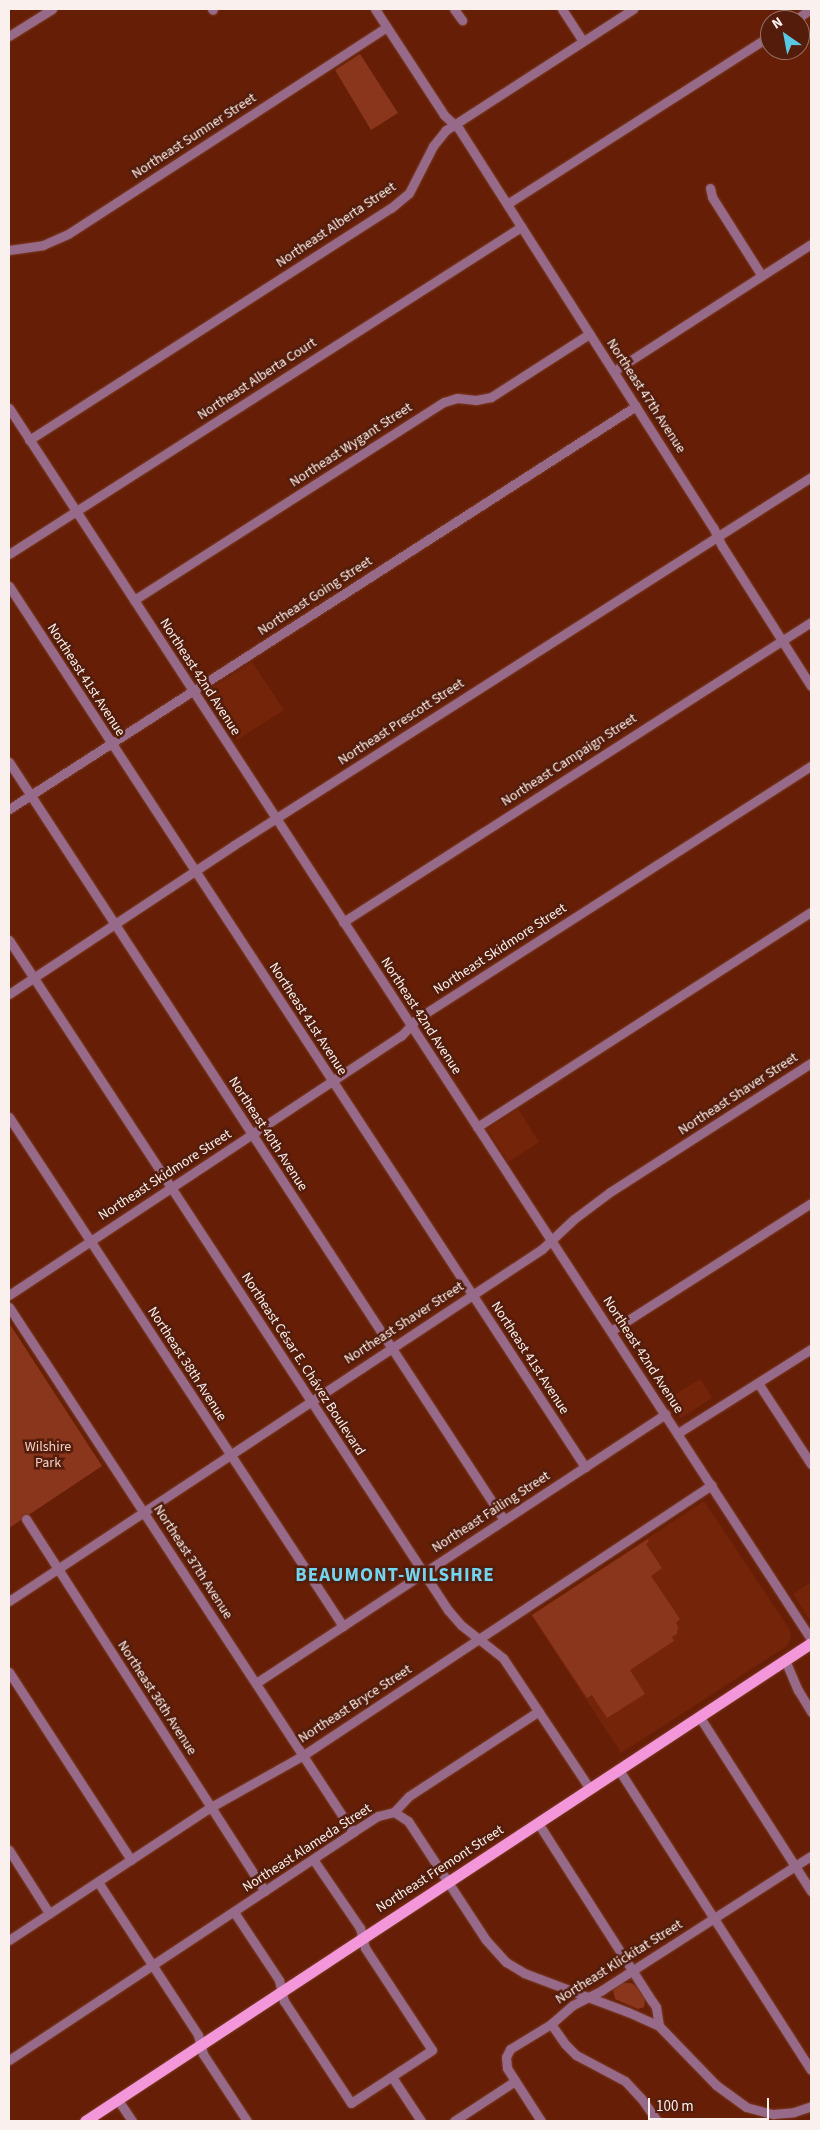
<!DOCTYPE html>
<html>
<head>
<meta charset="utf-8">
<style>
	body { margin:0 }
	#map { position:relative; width:820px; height:2130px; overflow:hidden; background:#661f06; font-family:"Source Sans 3",sans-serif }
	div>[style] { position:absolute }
	.built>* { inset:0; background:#742409 }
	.green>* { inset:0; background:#8a361c }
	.roads { filter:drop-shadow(0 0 1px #7b3c26) drop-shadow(0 0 1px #7b3c26) }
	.minor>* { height:9px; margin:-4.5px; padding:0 4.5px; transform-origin:4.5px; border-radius:4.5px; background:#976a8a }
	.major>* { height:11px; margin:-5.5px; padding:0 5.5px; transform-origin:5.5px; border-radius:5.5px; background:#f397da }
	span { translate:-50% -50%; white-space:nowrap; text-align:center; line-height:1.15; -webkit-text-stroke:5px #531c0b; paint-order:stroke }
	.street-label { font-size:14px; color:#faf1ee }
	.park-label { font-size:14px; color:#efcfc5 }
	.district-label { font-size:19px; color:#73d6f1; font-weight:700; letter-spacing:1px }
	.frame { position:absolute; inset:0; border:10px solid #faf1ee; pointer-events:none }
	.north { position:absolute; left:760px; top:10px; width:50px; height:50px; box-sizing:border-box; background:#531c0b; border:1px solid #967166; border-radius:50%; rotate:327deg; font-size:14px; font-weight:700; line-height:20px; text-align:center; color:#faf1ee }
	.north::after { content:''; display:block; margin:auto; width:18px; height:22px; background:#59c8e5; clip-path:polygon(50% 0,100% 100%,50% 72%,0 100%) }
	.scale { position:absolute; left:648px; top:2098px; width:121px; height:22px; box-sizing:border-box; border:2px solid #faf1ee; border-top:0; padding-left:6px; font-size:15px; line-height:18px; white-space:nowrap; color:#faf1ee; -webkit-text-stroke:4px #531c0b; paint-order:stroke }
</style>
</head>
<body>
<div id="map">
	<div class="built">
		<div style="clip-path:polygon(252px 662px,284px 710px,237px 740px,205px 692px)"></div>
		<div style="clip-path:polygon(518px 1109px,539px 1142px,508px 1162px,487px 1129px)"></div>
		<div style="clip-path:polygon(700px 1379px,712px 1398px,681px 1418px,668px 1399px)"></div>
		<div style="clip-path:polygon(704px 1501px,790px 1630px,791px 1639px,787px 1646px,621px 1753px,531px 1615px)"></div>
		<div style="clip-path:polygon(811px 1582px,811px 1622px,793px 1594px)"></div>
	</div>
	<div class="green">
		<div style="clip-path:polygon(360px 54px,398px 113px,371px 130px,335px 70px)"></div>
		<div style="clip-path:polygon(9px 1323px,102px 1466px,9px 1528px)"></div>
		<div style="clip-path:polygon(648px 1539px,649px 1542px,646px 1544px,662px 1568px,651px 1576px,680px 1619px,676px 1623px,678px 1627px,677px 1634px,672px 1637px,674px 1641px,630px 1670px,645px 1694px,607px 1718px,592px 1695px,587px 1698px,532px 1615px)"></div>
		<div style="clip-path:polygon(623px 1983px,631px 1983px,636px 1986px,645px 1999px,644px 2007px,638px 2009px,615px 1999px,613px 1990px)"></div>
	</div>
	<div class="roads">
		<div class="minor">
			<div style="left:212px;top:9px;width:1px;rotate:45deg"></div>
			<div style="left:375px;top:9px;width:126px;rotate:56.9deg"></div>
			<div style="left:444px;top:115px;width:21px;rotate:43deg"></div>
			<div style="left:459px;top:129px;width:472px;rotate:57.5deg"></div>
			<div style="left:713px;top:527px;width:21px;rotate:65deg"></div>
			<div style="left:722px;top:546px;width:166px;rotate:57.6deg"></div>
			<div style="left:454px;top:9px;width:14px;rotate:54deg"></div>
			<div style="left:562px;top:9px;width:38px;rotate:57deg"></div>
			<div style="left:795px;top:20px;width:19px;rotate:-35deg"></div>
			<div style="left:9px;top:36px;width:51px;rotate:-32.1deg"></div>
			<div style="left:710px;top:188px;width:9px;rotate:77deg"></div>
			<div style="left:712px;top:197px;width:93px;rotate:57.7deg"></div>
			<div style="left:507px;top:204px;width:312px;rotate:-32.6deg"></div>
			<div style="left:9px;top:250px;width:34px;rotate:-8deg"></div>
			<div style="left:43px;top:245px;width:27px;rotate:-24deg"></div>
			<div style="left:68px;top:234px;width:380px;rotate:-33deg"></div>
			<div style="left:614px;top:371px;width:234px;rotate:-32.8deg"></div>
			<div style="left:9px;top:408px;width:1469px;rotate:56.92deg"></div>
			<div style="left:29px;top:440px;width:430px;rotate:-32.7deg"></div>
			<div style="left:391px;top:208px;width:23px;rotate:-40deg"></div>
			<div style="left:409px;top:193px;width:53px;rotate:-62.9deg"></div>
			<div style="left:433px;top:146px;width:21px;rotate:-51deg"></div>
			<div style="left:446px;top:130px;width:223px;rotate:-32.9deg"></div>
			<div style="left:9px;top:554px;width:608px;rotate:-32.57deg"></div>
			<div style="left:9px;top:586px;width:1053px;rotate:56.82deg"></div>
			<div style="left:134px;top:600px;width:368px;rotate:-32.6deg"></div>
			<div style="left:444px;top:402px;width:14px;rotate:-17deg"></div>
			<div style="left:457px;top:398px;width:19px;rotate:6deg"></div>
			<div style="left:476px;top:400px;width:15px;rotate:-11deg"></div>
			<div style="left:491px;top:397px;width:117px;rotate:-32.7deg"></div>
			<div style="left:9px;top:762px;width:905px;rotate:56.85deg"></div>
			<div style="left:9px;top:809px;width:745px;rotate:-32.73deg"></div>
			<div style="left:343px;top:922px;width:556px;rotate:-32.66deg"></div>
			<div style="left:9px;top:940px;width:801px;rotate:56.77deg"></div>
			<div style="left:448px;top:1610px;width:20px;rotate:49deg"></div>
			<div style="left:461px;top:1625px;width:53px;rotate:38.2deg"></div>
			<div style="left:503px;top:1658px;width:157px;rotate:56.4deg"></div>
			<div style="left:9px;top:994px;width:270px;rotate:-33.5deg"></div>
			<div style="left:234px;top:845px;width:684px;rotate:-32.53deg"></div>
			<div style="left:9px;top:1117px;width:609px;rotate:56.73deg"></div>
			<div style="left:477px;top:1127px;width:397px;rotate:-32.8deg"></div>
			<div style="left:9px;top:1295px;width:470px;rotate:-33.5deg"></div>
			<div style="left:401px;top:1036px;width:25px;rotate:-47deg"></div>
			<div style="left:418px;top:1018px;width:467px;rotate:-32.7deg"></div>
			<div style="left:9px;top:1307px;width:628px;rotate:56.77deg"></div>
			<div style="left:611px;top:1331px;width:237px;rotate:-32.6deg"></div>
			<div style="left:758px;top:1383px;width:97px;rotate:56.8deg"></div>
			<div style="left:678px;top:1433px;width:157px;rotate:-32.3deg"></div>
			<div style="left:26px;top:1519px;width:442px;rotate:57.3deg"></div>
			<div style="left:9px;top:1601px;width:639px;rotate:-33.44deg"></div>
			<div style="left:542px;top:1249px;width:44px;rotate:-43.2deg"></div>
			<div style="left:574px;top:1219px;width:45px;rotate:-36.9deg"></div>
			<div style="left:610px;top:1192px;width:239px;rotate:-32.7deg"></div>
			<div style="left:785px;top:1660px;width:33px;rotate:67deg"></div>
			<div style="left:798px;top:1690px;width:26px;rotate:59deg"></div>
			<div style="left:9px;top:1672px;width:224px;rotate:57deg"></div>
			<div style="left:256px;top:1683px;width:490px;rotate:-33.3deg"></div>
			<div style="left:699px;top:1716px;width:208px;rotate:57.4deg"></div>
			<div style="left:619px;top:1770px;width:356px;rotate:57.4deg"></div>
			<div style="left:394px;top:1812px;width:22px;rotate:-47deg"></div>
			<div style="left:409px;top:1796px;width:155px;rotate:-33.2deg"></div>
			<div style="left:538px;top:1823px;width:211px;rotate:57.4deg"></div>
			<div style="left:652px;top:2001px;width:7px;rotate:56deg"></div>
			<div style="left:656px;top:2007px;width:19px;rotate:81deg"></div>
			<div style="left:9px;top:1850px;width:75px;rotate:57.6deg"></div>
			<div style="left:98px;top:1882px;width:183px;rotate:56.8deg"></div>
			<div style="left:198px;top:2035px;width:20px;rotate:75deg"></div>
			<div style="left:203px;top:2054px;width:80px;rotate:56.7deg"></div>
			<div style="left:234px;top:1912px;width:82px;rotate:56.5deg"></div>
			<div style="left:279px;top:1980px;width:22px;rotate:77deg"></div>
			<div style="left:284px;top:2001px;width:122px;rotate:56.7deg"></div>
			<div style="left:351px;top:2103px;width:97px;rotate:-33.2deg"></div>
			<div style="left:432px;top:2050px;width:122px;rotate:-123.3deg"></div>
			<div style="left:365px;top:1948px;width:21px;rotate:-104deg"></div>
			<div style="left:360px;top:1928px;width:83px;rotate:-124.3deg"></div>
			<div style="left:9px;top:1940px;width:242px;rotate:-33.4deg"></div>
			<div style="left:211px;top:1807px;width:104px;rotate:-29.3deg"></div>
			<div style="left:302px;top:1756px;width:491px;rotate:-33.5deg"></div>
			<div style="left:551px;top:2024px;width:24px;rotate:55deg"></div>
			<div style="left:565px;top:2044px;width:16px;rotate:45deg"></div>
			<div style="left:576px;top:2055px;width:55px;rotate:28deg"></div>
			<div style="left:625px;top:2081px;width:23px;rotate:47deg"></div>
			<div style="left:641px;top:2098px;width:28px;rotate:55deg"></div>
			<div style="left:9px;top:2060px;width:413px;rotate:-33.5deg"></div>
			<div style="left:353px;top:1832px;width:30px;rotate:-33deg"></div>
			<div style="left:378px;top:1816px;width:16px;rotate:-14deg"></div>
			<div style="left:394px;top:1812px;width:17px;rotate:33deg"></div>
			<div style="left:408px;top:1821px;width:142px;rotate:56.8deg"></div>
			<div style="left:486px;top:1940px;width:30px;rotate:48deg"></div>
			<div style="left:506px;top:1962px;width:21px;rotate:31deg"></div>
			<div style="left:524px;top:1973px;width:111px;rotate:20.6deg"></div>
			<div style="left:628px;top:2012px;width:34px;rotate:24deg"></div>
			<div style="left:659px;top:2026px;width:82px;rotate:46deg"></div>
			<div style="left:716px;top:2085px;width:37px;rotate:36deg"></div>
			<div style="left:746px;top:2107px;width:28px;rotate:15deg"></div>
			<div style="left:773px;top:2114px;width:21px;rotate:-5deg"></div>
			<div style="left:794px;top:2112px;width:18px;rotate:-19deg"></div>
			<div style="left:392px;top:2077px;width:53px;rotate:56.6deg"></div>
			<div style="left:118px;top:2100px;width:25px;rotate:56deg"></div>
			<div style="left:454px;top:2121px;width:73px;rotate:-33.3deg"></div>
			<div style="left:541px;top:2121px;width:63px;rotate:-122.7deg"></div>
			<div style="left:507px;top:2068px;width:11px;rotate:-95deg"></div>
			<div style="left:506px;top:2057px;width:9px;rotate:-63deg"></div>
			<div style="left:510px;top:2049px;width:48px;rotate:-31.4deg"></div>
			<div style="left:551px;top:2024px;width:29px;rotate:-41deg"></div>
			<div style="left:573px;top:2005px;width:33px;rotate:-27deg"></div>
			<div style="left:602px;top:1990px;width:248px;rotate:-32.7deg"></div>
		</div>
		<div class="major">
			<div style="left:85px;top:2121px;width:869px;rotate:-33.36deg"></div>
		</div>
	</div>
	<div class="street-label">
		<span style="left:194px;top:136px;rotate:-33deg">Northeast Sumner Street</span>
		<span style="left:336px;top:225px;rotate:-34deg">Northeast Alberta Street</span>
		<span style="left:257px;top:379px;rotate:-33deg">Northeast Alberta Court</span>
		<span style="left:646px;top:396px;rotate:57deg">Northeast 47th Avenue</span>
		<span style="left:351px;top:445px;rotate:-33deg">Northeast Wygant Street</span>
		<span style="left:315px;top:596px;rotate:-33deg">Northeast Going Street</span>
		<span style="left:200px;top:677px;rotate:57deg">Northeast 42nd Avenue</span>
		<span style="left:86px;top:680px;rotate:57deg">Northeast 41st Avenue</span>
		<span style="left:401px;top:722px;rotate:-33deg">Northeast Prescott Street</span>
		<span style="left:569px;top:760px;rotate:-33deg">Northeast Campaign Street</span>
		<span style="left:500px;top:949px;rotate:-33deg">Northeast Skidmore Street</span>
		<span style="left:421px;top:1016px;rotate:57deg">Northeast 42nd Avenue</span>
		<span style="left:308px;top:1019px;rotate:57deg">Northeast 41st Avenue</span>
		<span style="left:738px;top:1094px;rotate:-33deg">Northeast Shaver Street</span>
		<span style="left:268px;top:1134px;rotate:57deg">Northeast 40th Avenue</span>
		<span style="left:165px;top:1175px;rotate:-33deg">Northeast Skidmore Street</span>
		<span style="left:404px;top:1323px;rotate:-33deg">Northeast Shaver Street</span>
		<span style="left:643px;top:1355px;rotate:57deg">Northeast 42nd Avenue</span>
		<span style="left:530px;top:1358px;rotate:57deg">Northeast 41st Avenue</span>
		<span style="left:187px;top:1364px;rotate:57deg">Northeast 38th Avenue</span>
		<span style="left:303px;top:1364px;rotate:57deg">Northeast César E. Chávez Boulevard</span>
		<span style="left:491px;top:1512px;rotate:-33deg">Northeast Failing Street</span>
		<span style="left:193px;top:1562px;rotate:57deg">Northeast 37th Avenue</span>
		<span style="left:157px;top:1698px;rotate:57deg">Northeast 36th Avenue</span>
		<span style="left:355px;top:1704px;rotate:-33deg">Northeast Bryce Street</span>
		<span style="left:307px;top:1848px;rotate:-33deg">Northeast Alameda Street</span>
		<span style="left:440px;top:1869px;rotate:-33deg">Northeast Fremont Street</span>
		<span style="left:619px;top:1962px;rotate:-32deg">Northeast Klickitat Street</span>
	</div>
	<div class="park-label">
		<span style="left:48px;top:1455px">Wilshire<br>Park</span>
	</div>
	<div class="district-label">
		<span style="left:395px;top:1576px">BEAUMONT-WILSHIRE</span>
	</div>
	<div class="frame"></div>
	<div class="north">N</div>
	<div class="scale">100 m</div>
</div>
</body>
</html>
